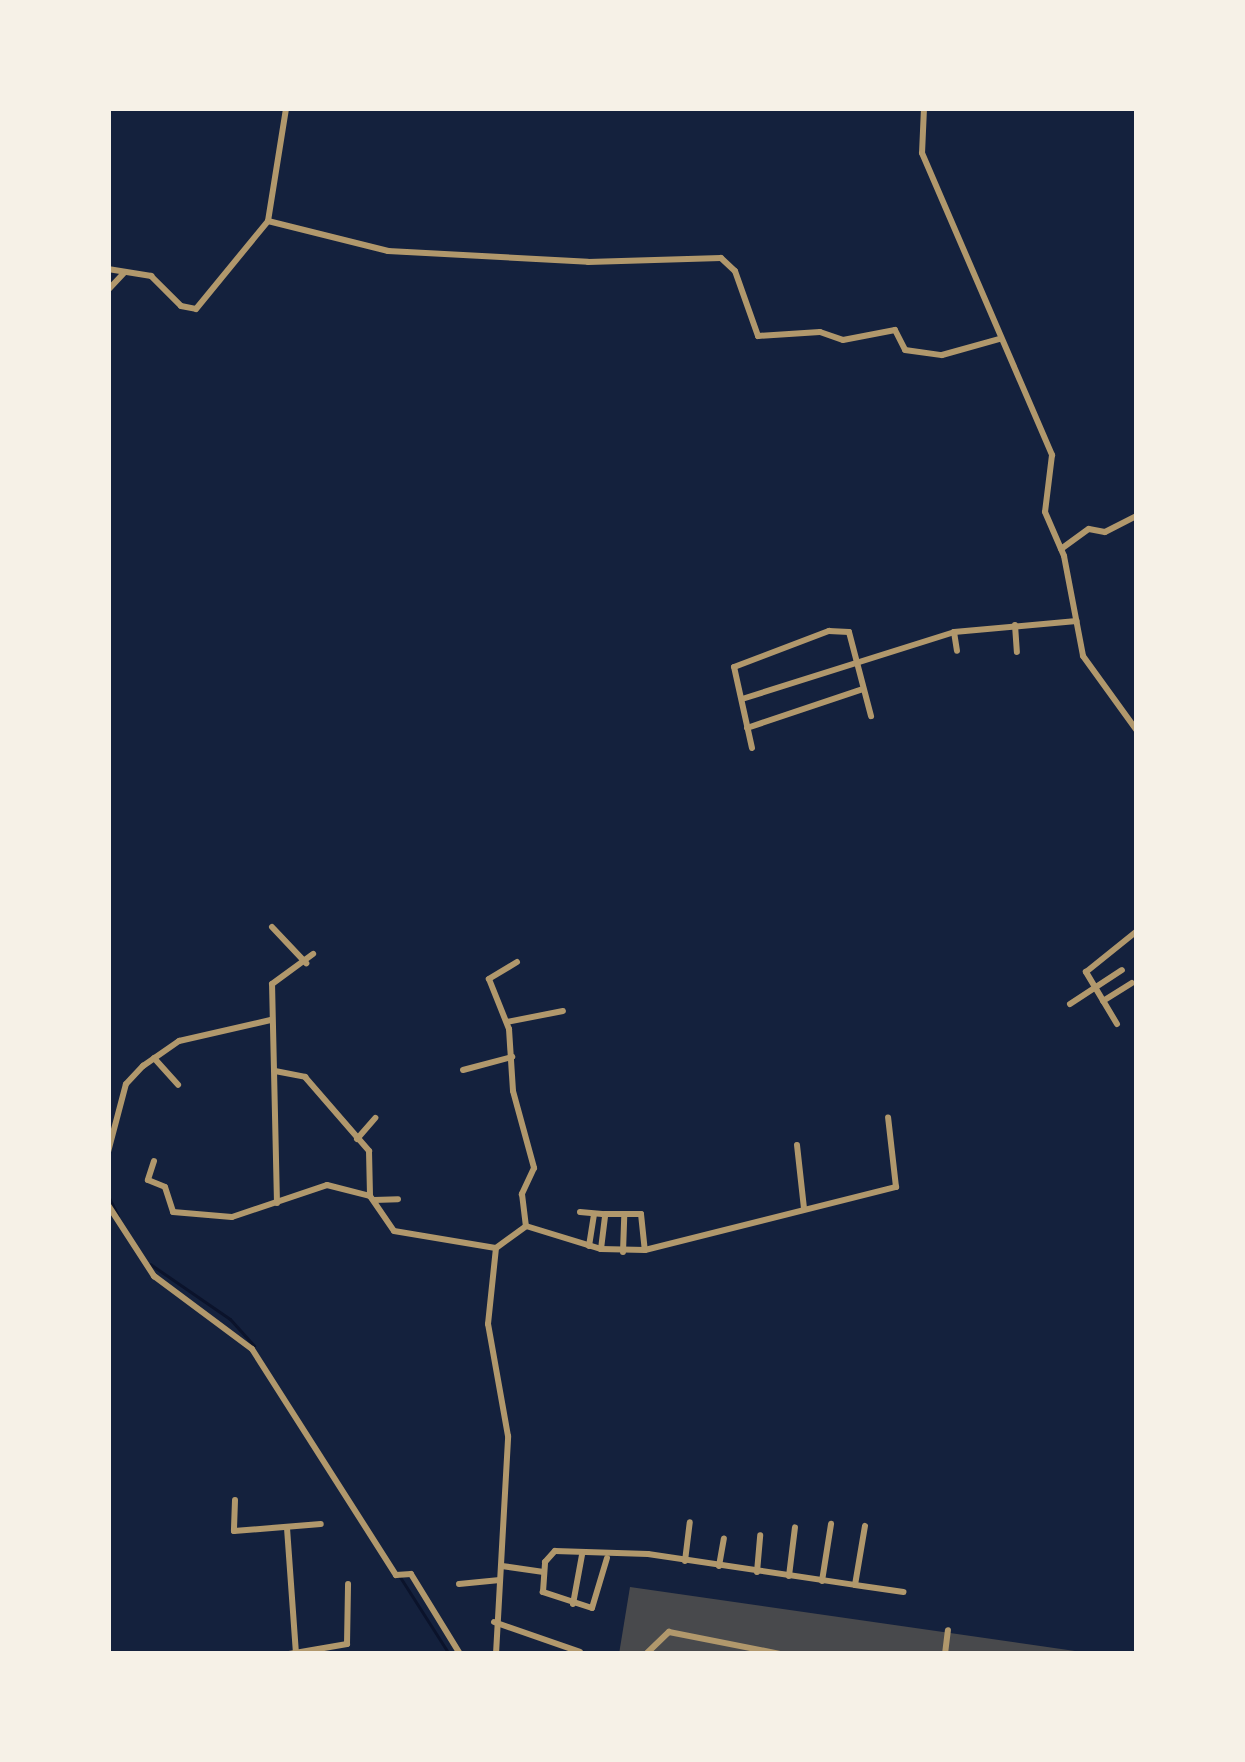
<!DOCTYPE html>
<html>
<head>
<meta charset="utf-8">
<style>
	body { margin:0 }
	#map { position:relative; width:1245px; height:1762px; overflow:hidden; background:#14213d; font-family:"Exo 2",sans-serif }
	div>[style] { position:absolute }
	.stream>* { height:3px; margin:-1.5px; padding:0 1.5px; transform-origin:1.5px; border-radius:1.5px; background:#0b132b }
	.building>* { inset:0; background:#48494c }
	.minor>* { height:6px; margin:-3px; padding:0 3px; transform-origin:3px; border-radius:3px; background:#b1986c }
	.tertiary>* { height:6px; margin:-3px; padding:0 3px; transform-origin:3px; border-radius:3px; background:#b1986c }
	span { translate:-50% -50%; white-space:nowrap; text-align:center; line-height:1.15; -webkit-text-stroke:9px #f6f1e7; paint-order:stroke }
	.frame { position:absolute; inset:0; border:111px solid #f6f1e7; pointer-events:none }
</style>
</head>
<body>
<div id="map">
	<div class="stream">
		<div style="left:108px;top:1196px;width:22px;rotate:63deg"></div>
		<div style="left:150px;top:1264px;width:97px;rotate:34.5deg"></div>
		<div style="left:230px;top:1319px;width:36px;rotate:48deg"></div>
		<div style="left:400px;top:1577px;width:91px;rotate:57.5deg"></div>
	</div>
	<div class="building">
		<div style="clip-path:polygon(630px 1587px,1075px 1651px,1075px 1654px,619px 1654px)"></div>
	</div>
	<div class="minor">
		<div style="left:268px;top:221px;width:114px;rotate:-80.9deg"></div>
		<div style="left:108px;top:269px;width:44px;rotate:9.2deg"></div>
		<div style="left:151px;top:276px;width:42px;rotate:45deg"></div>
		<div style="left:181px;top:306px;width:15px;rotate:11deg"></div>
		<div style="left:196px;top:309px;width:114px;rotate:-50.7deg"></div>
		<div style="left:268px;top:221px;width:124px;rotate:14deg"></div>
		<div style="left:388px;top:251px;width:200px;rotate:3.1deg"></div>
		<div style="left:588px;top:262px;width:133px;rotate:-1.7deg"></div>
		<div style="left:721px;top:258px;width:19px;rotate:43deg"></div>
		<div style="left:735px;top:271px;width:69px;rotate:70.5deg"></div>
		<div style="left:758px;top:336px;width:62px;rotate:-3.7deg"></div>
		<div style="left:820px;top:332px;width:24px;rotate:19deg"></div>
		<div style="left:843px;top:340px;width:53px;rotate:-10.9deg"></div>
		<div style="left:895px;top:330px;width:22px;rotate:63deg"></div>
		<div style="left:905px;top:350px;width:37px;rotate:8deg"></div>
		<div style="left:942px;top:355px;width:59px;rotate:-15.7deg"></div>
		<div style="left:108px;top:290px;width:23px;rotate:-47deg"></div>
		<div style="left:1061px;top:549px;width:34px;rotate:-36deg"></div>
		<div style="left:1089px;top:529px;width:16px;rotate:11deg"></div>
		<div style="left:1105px;top:532px;width:36px;rotate:-27deg"></div>
		<div style="left:1015px;top:625px;width:27px;rotate:86deg"></div>
		<div style="left:954px;top:632px;width:19px;rotate:81deg"></div>
		<div style="left:742px;top:699px;width:222px;rotate:-17.5deg"></div>
		<div style="left:954px;top:632px;width:123px;rotate:-5.1deg"></div>
		<div style="left:747px;top:728px;width:122px;rotate:-18.6deg"></div>
		<div style="left:752px;top:748px;width:83px;rotate:-102.5deg"></div>
		<div style="left:734px;top:667px;width:102px;rotate:-20.8deg"></div>
		<div style="left:829px;top:631px;width:20px;rotate:3deg"></div>
		<div style="left:849px;top:632px;width:87px;rotate:75.3deg"></div>
		<div style="left:272px;top:927px;width:50px;rotate:46.6deg"></div>
		<div style="left:517px;top:962px;width:33px;rotate:149deg"></div>
		<div style="left:489px;top:979px;width:54px;rotate:68.2deg"></div>
		<div style="left:509px;top:1029px;width:62px;rotate:86.3deg"></div>
		<div style="left:513px;top:1091px;width:80px;rotate:74.7deg"></div>
		<div style="left:534px;top:1168px;width:29px;rotate:115deg"></div>
		<div style="left:522px;top:1194px;width:32px;rotate:83deg"></div>
		<div style="left:1103px;top:1001px;width:34px;rotate:-32deg"></div>
		<div style="left:1070px;top:1004px;width:62px;rotate:-33.2deg"></div>
		<div style="left:507px;top:1022px;width:57px;rotate:-11.1deg"></div>
		<div style="left:1117px;top:1024px;width:61px;rotate:-120.8deg"></div>
		<div style="left:1086px;top:972px;width:65px;rotate:-38.8deg"></div>
		<div style="left:154px;top:1058px;width:36px;rotate:48deg"></div>
		<div style="left:463px;top:1070px;width:51px;rotate:-14.9deg"></div>
		<div style="left:275px;top:1071px;width:31px;rotate:11deg"></div>
		<div style="left:305px;top:1077px;width:98px;rotate:49.1deg"></div>
		<div style="left:369px;top:1151px;width:45px;rotate:88.7deg"></div>
		<div style="left:370px;top:1196px;width:42px;rotate:55.6deg"></div>
		<div style="left:394px;top:1231px;width:103px;rotate:9.5deg"></div>
		<div style="left:357px;top:1139px;width:28px;rotate:-49deg"></div>
		<div style="left:797px;top:1145px;width:63px;rotate:83.7deg"></div>
		<div style="left:108px;top:1152px;width:70px;rotate:-75.2deg"></div>
		<div style="left:126px;top:1084px;width:25px;rotate:-47deg"></div>
		<div style="left:143px;top:1066px;width:44px;rotate:-34.8deg"></div>
		<div style="left:179px;top:1041px;width:94px;rotate:-12.9deg"></div>
		<div style="left:154px;top:1161px;width:20px;rotate:108deg"></div>
		<div style="left:148px;top:1180px;width:18px;rotate:22deg"></div>
		<div style="left:165px;top:1187px;width:26px;rotate:72deg"></div>
		<div style="left:173px;top:1212px;width:59px;rotate:4.8deg"></div>
		<div style="left:232px;top:1217px;width:100px;rotate:-18.6deg"></div>
		<div style="left:327px;top:1185px;width:44px;rotate:14.3deg"></div>
		<div style="left:374px;top:1200px;width:24px;rotate:-2deg"></div>
		<div style="left:277px;top:1203px;width:219px;rotate:-91.3deg"></div>
		<div style="left:272px;top:984px;width:51px;rotate:-36.2deg"></div>
		<div style="left:108px;top:1205px;width:85px;rotate:57.1deg"></div>
		<div style="left:154px;top:1276px;width:122px;rotate:36.7deg"></div>
		<div style="left:252px;top:1349px;width:268px;rotate:57.5deg"></div>
		<div style="left:396px;top:1575px;width:15px;rotate:-4deg"></div>
		<div style="left:411px;top:1574px;width:94px;rotate:58.5deg"></div>
		<div style="left:580px;top:1212px;width:25px;rotate:5deg"></div>
		<div style="left:589px;top:1246px;width:32px;rotate:-81deg"></div>
		<div style="left:601px;top:1249px;width:35px;rotate:-83deg"></div>
		<div style="left:605px;top:1214px;width:36px"></div>
		<div style="left:641px;top:1214px;width:36px;rotate:84deg"></div>
		<div style="left:623px;top:1252px;width:38px;rotate:-88deg"></div>
		<div style="left:235px;top:1500px;width:31px;rotate:92deg"></div>
		<div style="left:234px;top:1531px;width:87px;rotate:-4.6deg"></div>
		<div style="left:287px;top:1528px;width:126px;rotate:85.9deg"></div>
		<div style="left:607px;top:1558px;width:52px;rotate:106.7deg"></div>
		<div style="left:592px;top:1608px;width:52px;rotate:-161.9deg"></div>
		<div style="left:543px;top:1592px;width:30px;rotate:-86deg"></div>
		<div style="left:545px;top:1562px;width:15px;rotate:-48deg"></div>
		<div style="left:555px;top:1551px;width:93px;rotate:1.8deg"></div>
		<div style="left:648px;top:1554px;width:209px;rotate:8.5deg"></div>
		<div style="left:855px;top:1585px;width:60px;rotate:-80.4deg"></div>
		<div style="left:685px;top:1561px;width:39px;rotate:-83deg"></div>
		<div style="left:502px;top:1566px;width:42px;rotate:8.1deg"></div>
		<div style="left:719px;top:1566px;width:28px;rotate:-80deg"></div>
		<div style="left:757px;top:1572px;width:37px;rotate:-85deg"></div>
		<div style="left:789px;top:1576px;width:49px;rotate:-83deg"></div>
		<div style="left:822px;top:1581px;width:58px;rotate:-81deg"></div>
		<div style="left:459px;top:1584px;width:41px;rotate:-5.6deg"></div>
		<div style="left:855px;top:1585px;width:49px;rotate:8.3deg"></div>
		<div style="left:573px;top:1604px;width:50px;rotate:-79.6deg"></div>
		<div style="left:494px;top:1622px;width:91px;rotate:19.2deg"></div>
		<div style="left:289px;top:1654px;width:59px;rotate:-9.8deg"></div>
		<div style="left:347px;top:1644px;width:60px;rotate:-89deg"></div>
		<div style="left:496px;top:1654px;width:218px;rotate:-86.8deg"></div>
		<div style="left:508px;top:1436px;width:114px;rotate:-100.1deg"></div>
		<div style="left:488px;top:1324px;width:76px;rotate:-84deg"></div>
		<div style="left:496px;top:1248px;width:37px;rotate:-36deg"></div>
		<div style="left:526px;top:1226px;width:78px;rotate:17deg"></div>
		<div style="left:601px;top:1249px;width:44px;rotate:1.3deg"></div>
		<div style="left:645px;top:1250px;width:259px;rotate:-14.1deg"></div>
		<div style="left:896px;top:1187px;width:70px;rotate:-96.5deg"></div>
		<div style="left:646px;top:1654px;width:32px;rotate:-44deg"></div>
		<div style="left:669px;top:1632px;width:113px;rotate:11.2deg"></div>
		<div style="left:945px;top:1654px;width:24px;rotate:-83deg"></div>
	</div>
	<div class="tertiary">
		<div style="left:924px;top:108px;width:45px;rotate:92.5deg"></div>
		<div style="left:922px;top:153px;width:329px;rotate:66.7deg"></div>
		<div style="left:1052px;top:455px;width:57px;rotate:97deg"></div>
		<div style="left:1045px;top:512px;width:48px;rotate:66.6deg"></div>
		<div style="left:1064px;top:556px;width:102px;rotate:79.2deg"></div>
		<div style="left:1083px;top:656px;width:92px;rotate:54.2deg"></div>
	</div>
	<div class="frame"></div>
</div>
</body>
</html>
